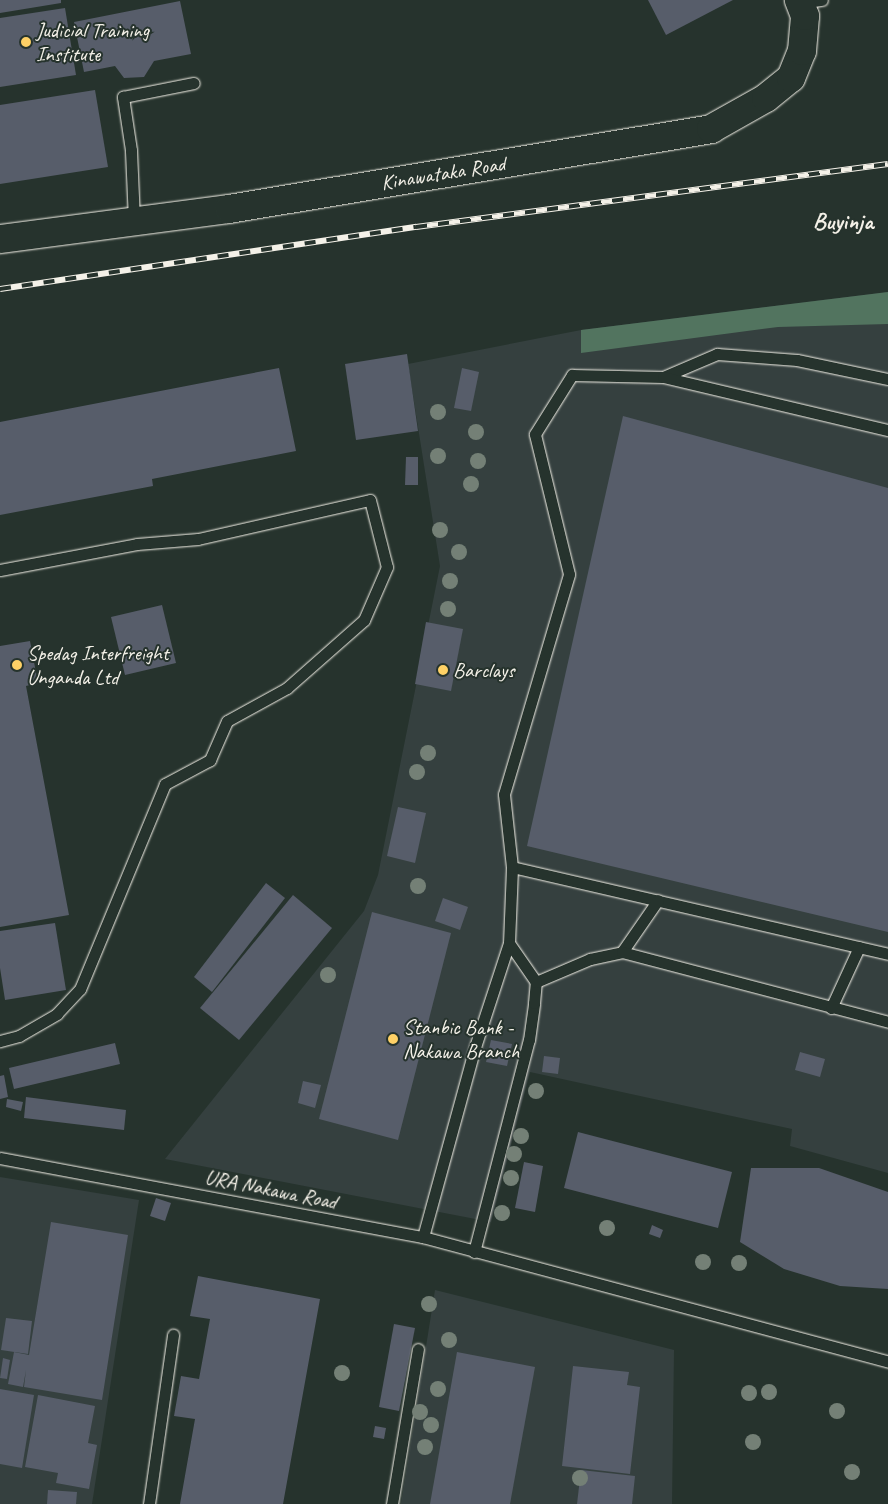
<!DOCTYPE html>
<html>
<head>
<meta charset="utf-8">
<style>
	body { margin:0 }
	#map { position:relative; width:888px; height:1504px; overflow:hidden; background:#26332d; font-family:Caveat,sans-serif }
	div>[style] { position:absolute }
	.built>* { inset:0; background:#35403f }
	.green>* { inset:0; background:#52745f }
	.building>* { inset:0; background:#575d6a }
	.roads { filter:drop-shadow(0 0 1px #f4f1e8) drop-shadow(0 0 1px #f4f1e8) }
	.service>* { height:11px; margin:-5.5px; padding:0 5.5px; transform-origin:5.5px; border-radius:5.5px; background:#26332d }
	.tertiary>* { height:28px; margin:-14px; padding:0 14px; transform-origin:14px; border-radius:14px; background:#26332d }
	.rail>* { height:5.5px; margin-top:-2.75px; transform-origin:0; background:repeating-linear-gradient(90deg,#26332d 0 11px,#f4f1e8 0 22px); box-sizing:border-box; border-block:1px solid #f4f1e8 }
	.trees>* { width:16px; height:16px; margin:-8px; border-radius:50%; background:#748076 }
	.dots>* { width:14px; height:14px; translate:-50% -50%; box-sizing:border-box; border:2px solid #26332d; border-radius:50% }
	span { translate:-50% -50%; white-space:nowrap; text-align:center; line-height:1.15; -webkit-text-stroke:4px #26332d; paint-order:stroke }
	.poi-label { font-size:21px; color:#f4f1e8 }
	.left { translate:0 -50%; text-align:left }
	.street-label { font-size:21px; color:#f4f1e8 }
	.quarter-label { font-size:24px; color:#f4f1e8; font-weight:700 }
</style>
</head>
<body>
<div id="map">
	<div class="built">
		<div style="clip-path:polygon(888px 292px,888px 1173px,790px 1146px,792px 1129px,530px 1072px,491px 1222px,165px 1159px,364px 911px,378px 875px,440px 566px,408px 364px,581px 330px)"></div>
		<div style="clip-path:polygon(0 1177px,139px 1200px,92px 1504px,0 1504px)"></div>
		<div style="clip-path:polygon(435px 1290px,674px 1350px,672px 1504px,401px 1504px)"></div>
	</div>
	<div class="green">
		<div style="clip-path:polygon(888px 292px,888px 324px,778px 327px,581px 353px,581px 330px)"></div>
	</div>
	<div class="building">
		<div style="clip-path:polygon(0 0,61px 0,61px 3px,0 13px)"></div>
		<div style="clip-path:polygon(648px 0,733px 0,666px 35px)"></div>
		<div style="clip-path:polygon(180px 1px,191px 54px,154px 61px,144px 77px,124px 78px,115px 66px,84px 72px,74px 22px)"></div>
		<div style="clip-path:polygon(65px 8px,76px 75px,0 87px,0 18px)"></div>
		<div style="clip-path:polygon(95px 90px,108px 167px,0 184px,0 105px)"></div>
		<div style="clip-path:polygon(407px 354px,418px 431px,356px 440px,345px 364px)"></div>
		<div style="clip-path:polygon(279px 368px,296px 451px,152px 479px,153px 486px,0 515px,0 422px)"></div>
		<div style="clip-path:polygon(462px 368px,479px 372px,471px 411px,454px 408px)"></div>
		<div style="clip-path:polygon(623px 416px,888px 488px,888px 932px,527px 846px)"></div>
		<div style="clip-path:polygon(406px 457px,418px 457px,418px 485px,405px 485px)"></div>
		<div style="clip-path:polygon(162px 605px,176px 663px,125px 675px,111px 617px)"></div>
		<div style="clip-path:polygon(426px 622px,463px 629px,451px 691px,415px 684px)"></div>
		<div style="clip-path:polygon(30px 641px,38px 683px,26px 686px,69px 915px,0 927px,0 646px)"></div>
		<div style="clip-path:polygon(398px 807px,426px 813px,415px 863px,387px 856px)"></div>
		<div style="clip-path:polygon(266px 883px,285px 898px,212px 992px,194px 977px)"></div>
		<div style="clip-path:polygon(293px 895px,332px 928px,239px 1040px,200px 1008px)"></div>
		<div style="clip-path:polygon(443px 898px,468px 907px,460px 930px,435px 921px)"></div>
		<div style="clip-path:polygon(372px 912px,451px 933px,398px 1140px,319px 1119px)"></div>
		<div style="clip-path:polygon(55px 923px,66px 990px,5px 1000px,0 968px,0 931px)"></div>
		<div style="clip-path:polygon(491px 1040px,512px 1044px,507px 1066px,486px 1062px)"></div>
		<div style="clip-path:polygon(115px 1043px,120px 1064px,14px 1089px,9px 1068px)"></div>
		<div style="clip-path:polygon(800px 1052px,825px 1059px,820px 1077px,795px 1070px)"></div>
		<div style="clip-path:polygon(544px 1056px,560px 1058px,558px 1074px,542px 1072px)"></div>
		<div style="clip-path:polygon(4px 1075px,8px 1097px,0 1099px,0 1076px)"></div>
		<div style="clip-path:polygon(303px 1081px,321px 1085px,315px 1108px,298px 1103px)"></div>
		<div style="clip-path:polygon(26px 1097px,126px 1110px,124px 1130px,24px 1118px)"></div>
		<div style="clip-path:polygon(7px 1099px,23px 1102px,21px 1111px,6px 1107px)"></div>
		<div style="clip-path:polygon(578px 1132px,732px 1172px,718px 1228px,564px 1188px)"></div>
		<div style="clip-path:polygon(524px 1162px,543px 1166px,535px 1212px,515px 1208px)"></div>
		<div style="clip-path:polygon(751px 1168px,819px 1168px,888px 1192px,888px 1289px,840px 1286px,784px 1269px,740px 1242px)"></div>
		<div style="clip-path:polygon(156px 1198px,171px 1203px,165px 1221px,150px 1216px)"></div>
		<div style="clip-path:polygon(51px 1222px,128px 1235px,102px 1400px,24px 1387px,26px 1370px,23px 1387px,8px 1384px,14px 1352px,29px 1355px)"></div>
		<div style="clip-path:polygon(652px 1225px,663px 1230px,660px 1238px,649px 1234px)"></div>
		<div style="clip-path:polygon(198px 1276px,320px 1299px,283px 1504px,180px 1504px,195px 1419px,174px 1416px,181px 1376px,199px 1379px,210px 1319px,190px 1316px)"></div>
		<div style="clip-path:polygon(6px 1318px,32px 1321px,28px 1354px,1px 1350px)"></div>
		<div style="clip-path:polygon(394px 1324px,415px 1328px,399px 1411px,379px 1407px)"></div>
		<div style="clip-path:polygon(457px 1352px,535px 1367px,510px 1504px,430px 1504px)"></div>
		<div style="clip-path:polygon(3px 1358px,10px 1360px,7px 1379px,0 1378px)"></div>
		<div style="clip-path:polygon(573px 1366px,629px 1372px,627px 1385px,640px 1387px,630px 1474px,562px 1466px)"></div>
		<div style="clip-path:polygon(0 1389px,34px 1395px,22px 1468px,0 1464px)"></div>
		<div style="clip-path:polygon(38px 1395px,95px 1406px,88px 1443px,97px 1445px,89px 1489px,56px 1483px,58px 1473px,25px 1467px)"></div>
		<div style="clip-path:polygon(375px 1426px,386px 1428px,384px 1439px,373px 1437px)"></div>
		<div style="clip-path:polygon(581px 1470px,635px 1476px,632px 1504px,577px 1504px)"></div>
		<div style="clip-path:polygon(48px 1490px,77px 1492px,76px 1504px,47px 1504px)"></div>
	</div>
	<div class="roads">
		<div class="service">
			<div style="left:800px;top:3px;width:22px;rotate:-8deg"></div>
			<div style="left:134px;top:220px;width:70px;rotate:-92.5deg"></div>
			<div style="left:131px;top:150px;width:54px;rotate:-98.6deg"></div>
			<div style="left:123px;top:97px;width:72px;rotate:-11.2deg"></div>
			<div style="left:663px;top:377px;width:59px;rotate:-23.1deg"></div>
			<div style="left:717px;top:354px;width:80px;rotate:4.3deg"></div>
			<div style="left:797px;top:360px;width:93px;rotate:11.8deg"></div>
			<div style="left:0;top:570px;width:139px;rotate:-10.7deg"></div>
			<div style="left:137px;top:544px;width:61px;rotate:-4.7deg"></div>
			<div style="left:198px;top:539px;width:176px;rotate:-12.8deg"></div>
			<div style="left:370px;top:500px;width:69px;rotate:75.8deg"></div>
			<div style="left:387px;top:567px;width:58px;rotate:113.5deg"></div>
			<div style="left:364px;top:620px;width:103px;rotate:138.6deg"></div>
			<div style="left:287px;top:688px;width:68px;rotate:151.2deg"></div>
			<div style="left:227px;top:721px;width:43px;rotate:113.6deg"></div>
			<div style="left:210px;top:760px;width:51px;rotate:151.9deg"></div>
			<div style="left:165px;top:784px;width:222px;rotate:112.5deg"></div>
			<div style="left:80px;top:989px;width:34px;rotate:133deg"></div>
			<div style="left:57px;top:1014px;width:44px;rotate:149.9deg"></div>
			<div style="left:19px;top:1036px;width:20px;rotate:165deg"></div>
			<div style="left:512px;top:867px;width:386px;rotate:13deg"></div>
			<div style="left:622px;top:952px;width:63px;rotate:-55.3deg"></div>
			<div style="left:536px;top:982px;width:59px;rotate:-23.1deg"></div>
			<div style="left:590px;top:959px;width:33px;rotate:-12deg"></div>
			<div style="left:622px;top:952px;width:275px;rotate:14.7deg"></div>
			<div style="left:831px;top:1008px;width:67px;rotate:-65.3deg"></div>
			<div style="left:0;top:1158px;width:430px;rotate:10.6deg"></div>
			<div style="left:423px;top:1237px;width:482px;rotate:15deg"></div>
			<div style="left:423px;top:1237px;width:197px;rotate:-74.7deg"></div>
			<div style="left:475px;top:1047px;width:109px;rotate:-71.9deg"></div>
			<div style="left:509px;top:943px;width:76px;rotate:-87.7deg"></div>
			<div style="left:512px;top:867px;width:73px;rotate:-96.3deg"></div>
			<div style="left:504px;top:794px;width:229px;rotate:-73.5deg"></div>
			<div style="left:569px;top:574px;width:144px;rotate:-103.7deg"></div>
			<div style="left:535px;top:434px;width:70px;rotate:-57.9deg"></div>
			<div style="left:572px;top:375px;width:91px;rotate:1.3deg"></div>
			<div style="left:663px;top:377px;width:231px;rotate:13.3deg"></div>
			<div style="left:474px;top:1252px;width:219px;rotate:-75.5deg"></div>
			<div style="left:529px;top:1040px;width:37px;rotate:-82deg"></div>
			<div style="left:534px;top:1003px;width:21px;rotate:-85deg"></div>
			<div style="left:536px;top:982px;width:47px;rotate:-124.7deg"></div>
			<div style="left:149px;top:1504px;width:171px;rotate:-81.9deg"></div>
			<div style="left:392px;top:1504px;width:157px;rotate:-80.5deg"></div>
		</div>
		<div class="tertiary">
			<div style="left:0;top:239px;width:231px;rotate:-7.5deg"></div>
			<div style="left:229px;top:209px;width:489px;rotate:-9.4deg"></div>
			<div style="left:711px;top:129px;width:63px;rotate:-29.4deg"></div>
			<div style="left:766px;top:98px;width:32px;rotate:-39deg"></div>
			<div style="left:791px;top:78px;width:29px;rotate:-68deg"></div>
			<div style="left:802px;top:51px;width:35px;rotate:-85deg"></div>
			<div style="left:805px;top:16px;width:17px;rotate:-111deg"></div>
		</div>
	</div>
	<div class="rail">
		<div style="left:0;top:289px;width:421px;rotate:-8.5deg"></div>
		<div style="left:416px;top:227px;width:476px;rotate:-7.6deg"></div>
	</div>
	<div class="trees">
		<div style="left:438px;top:412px"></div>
		<div style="left:476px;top:432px"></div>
		<div style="left:438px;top:456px"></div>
		<div style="left:478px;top:461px"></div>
		<div style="left:471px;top:484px"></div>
		<div style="left:440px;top:530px"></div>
		<div style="left:459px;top:552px"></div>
		<div style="left:450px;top:581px"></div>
		<div style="left:448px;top:609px"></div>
		<div style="left:428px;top:753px"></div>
		<div style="left:417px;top:772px"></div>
		<div style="left:418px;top:886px"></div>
		<div style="left:328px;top:975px"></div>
		<div style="left:536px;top:1091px"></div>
		<div style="left:521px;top:1136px"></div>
		<div style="left:514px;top:1154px"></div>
		<div style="left:511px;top:1178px"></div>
		<div style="left:502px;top:1213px"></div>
		<div style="left:607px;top:1228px"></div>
		<div style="left:703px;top:1262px"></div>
		<div style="left:739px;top:1263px"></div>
		<div style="left:429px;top:1304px"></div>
		<div style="left:449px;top:1340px"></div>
		<div style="left:342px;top:1373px"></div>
		<div style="left:438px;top:1389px"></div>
		<div style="left:769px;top:1392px"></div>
		<div style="left:749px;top:1393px"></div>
		<div style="left:837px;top:1411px"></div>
		<div style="left:420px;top:1412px"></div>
		<div style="left:431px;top:1425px"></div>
		<div style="left:753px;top:1442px"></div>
		<div style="left:425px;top:1447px"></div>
		<div style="left:852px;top:1472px"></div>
		<div style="left:580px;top:1478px"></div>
	</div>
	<div class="dots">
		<div style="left:26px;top:42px;background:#ffd166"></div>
		<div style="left:17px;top:665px;background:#ffd166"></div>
		<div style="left:443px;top:670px;background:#ffd166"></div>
		<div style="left:393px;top:1039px;background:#ffd166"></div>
	</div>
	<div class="poi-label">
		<span class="left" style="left:36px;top:42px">Judicial Training<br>Institute</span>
		<span class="left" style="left:27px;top:665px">Spedag Interfreight<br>Unganda Ltd</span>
		<span class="left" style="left:453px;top:670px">Barclays</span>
		<span class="left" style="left:403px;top:1039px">Stanbic Bank -<br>Nakawa Branch</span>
	</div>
	<div class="street-label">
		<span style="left:443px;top:173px;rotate:-9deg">Kinawataka Road</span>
		<span style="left:271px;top:1189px;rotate:11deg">URA Nakawa Road</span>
	</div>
	<div class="quarter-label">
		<span style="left:843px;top:222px">Buyinja</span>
	</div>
</div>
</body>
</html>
